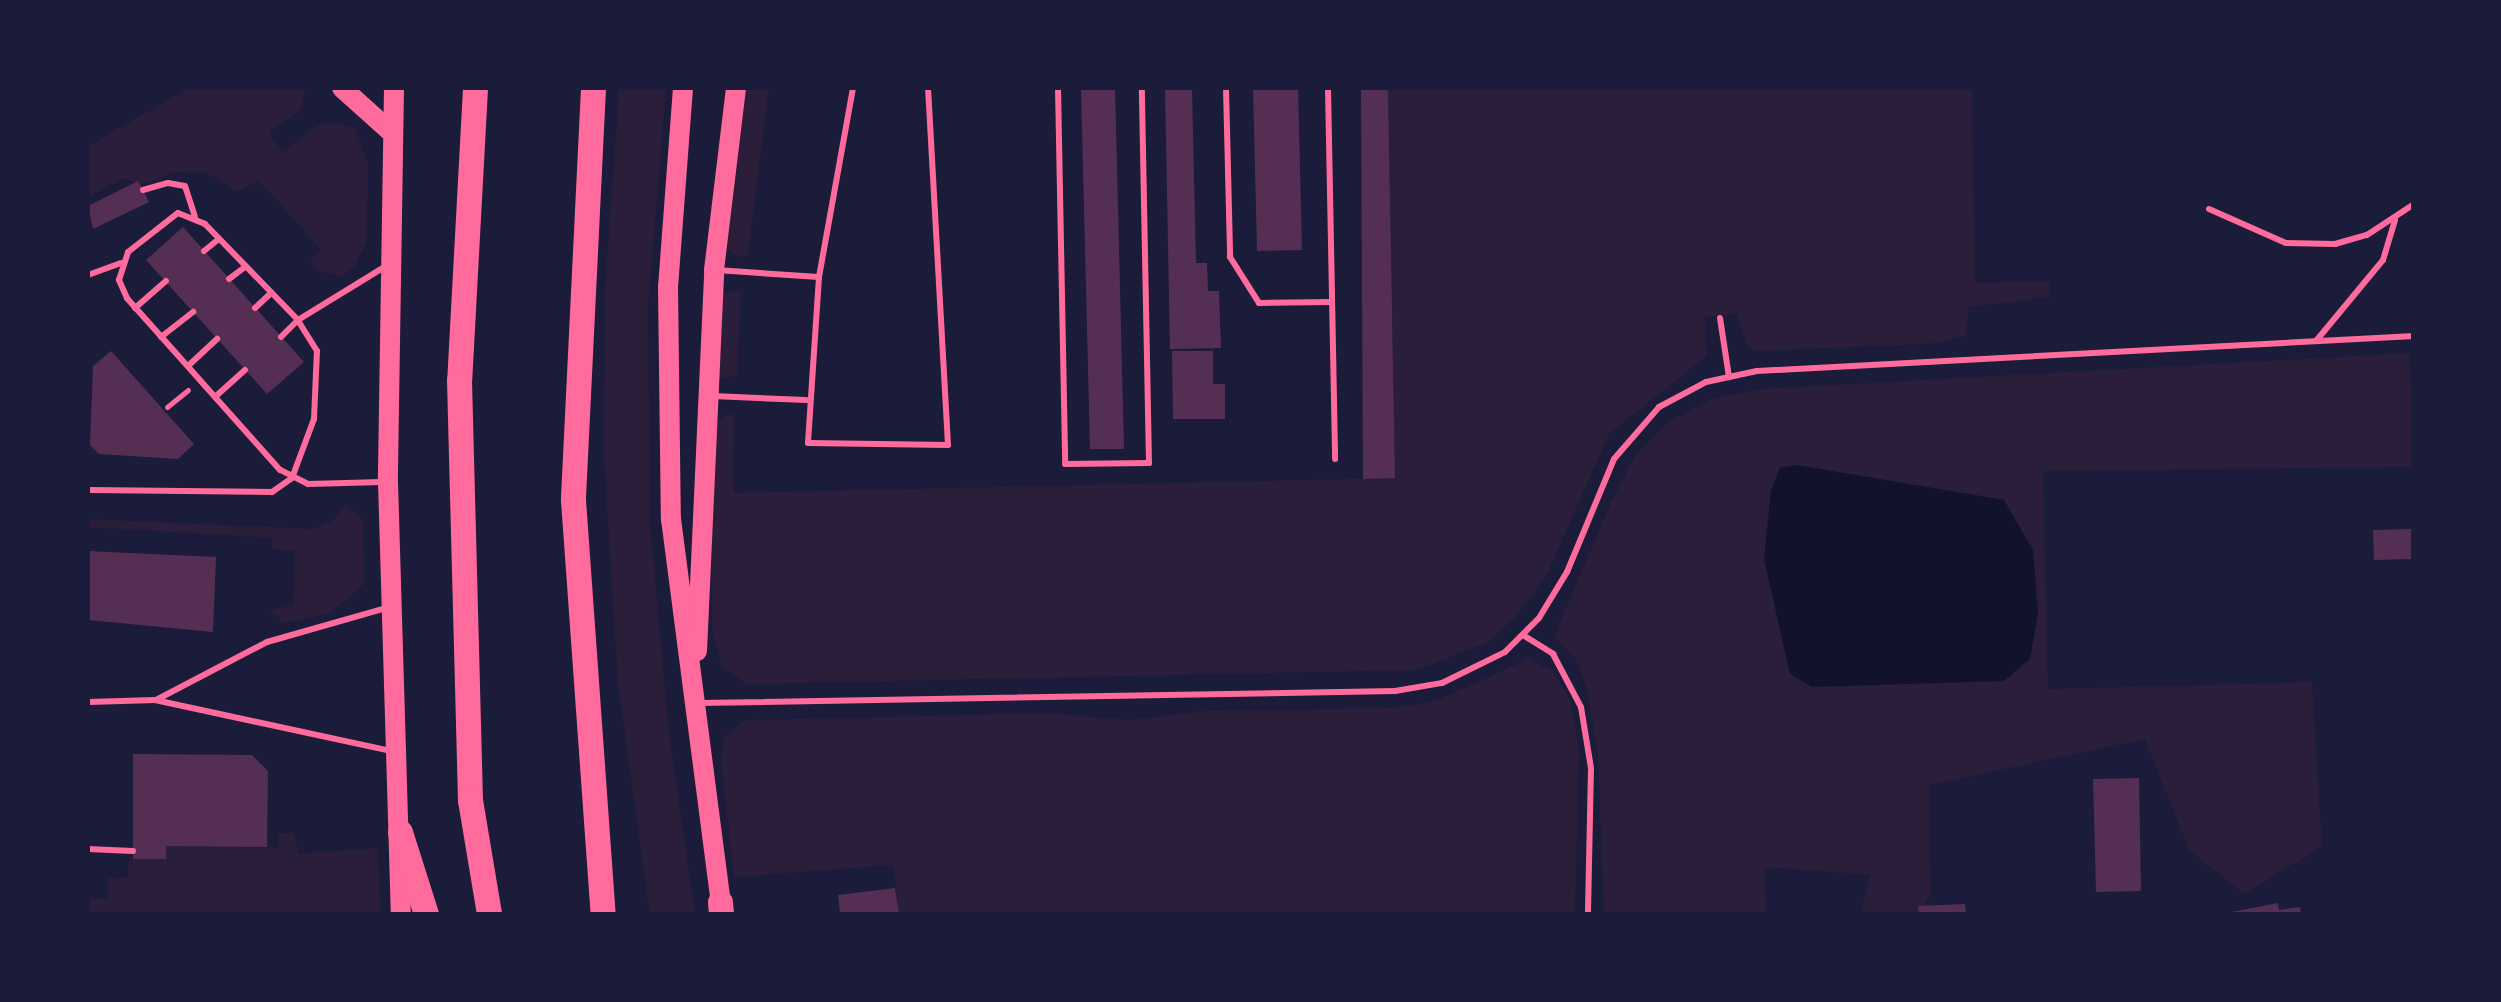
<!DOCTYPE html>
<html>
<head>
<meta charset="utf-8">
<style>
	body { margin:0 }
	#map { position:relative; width:2501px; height:1002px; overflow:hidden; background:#1b1b3a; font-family:"PT Sans Narrow",sans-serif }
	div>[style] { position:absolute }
	.green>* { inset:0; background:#2a1e3b }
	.water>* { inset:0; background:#12122b }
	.building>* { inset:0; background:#542f53 }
	.path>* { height:5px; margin:-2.5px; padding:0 2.5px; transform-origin:2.5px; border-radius:2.5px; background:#ff6b9d }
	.service>* { height:6px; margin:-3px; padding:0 3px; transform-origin:3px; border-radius:3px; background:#ff6b9d }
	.secondary>* { height:20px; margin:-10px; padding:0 10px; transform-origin:10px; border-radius:10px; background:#ff6b9d }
	.motorway>* { height:25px; margin:-12.5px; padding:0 12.5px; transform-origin:12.5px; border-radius:12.5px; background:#ff6b9d }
	span { translate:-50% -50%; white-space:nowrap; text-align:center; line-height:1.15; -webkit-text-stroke:8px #1b1b3a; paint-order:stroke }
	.frame { position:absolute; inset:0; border:90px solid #1b1b3a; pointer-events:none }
</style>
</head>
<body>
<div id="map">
	<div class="green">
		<div style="clip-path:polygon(189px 88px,306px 88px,300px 110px,269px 132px,282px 151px,324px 122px,355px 127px,368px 164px,367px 241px,354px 267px,341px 277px,318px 271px,310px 260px,321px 250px,259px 180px,237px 192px,207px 173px,175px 172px,140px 185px,124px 178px,88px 197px,88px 146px)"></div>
		<div style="clip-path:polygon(619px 88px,666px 88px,648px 307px,650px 525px,669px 734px,695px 914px,650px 914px,618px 685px,604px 456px,605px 291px)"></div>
		<div style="clip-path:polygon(745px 88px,769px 88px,748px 256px,738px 257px,724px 246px)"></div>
		<div style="clip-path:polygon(1388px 88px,1972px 88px,1975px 283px,2049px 281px,2049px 297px,1969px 307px,1965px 336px,1929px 344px,1756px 351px,1747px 346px,1736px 314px,1705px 317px,1707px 356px,1609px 434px,1548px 572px,1516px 617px,1486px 643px,1418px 670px,747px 684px,722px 667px,712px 629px,711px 494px,716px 422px,725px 416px,734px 414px,733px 493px,1395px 478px)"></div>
		<div style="clip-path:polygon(741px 290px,737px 375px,719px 379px,719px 306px,723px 294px)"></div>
		<div style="clip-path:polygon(evenodd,2410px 353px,2413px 467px,2043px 471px,2048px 689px,2312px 682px,2322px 846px,2244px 894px,2189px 850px,2145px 739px,1929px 785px,1931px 893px,1919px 914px,1861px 914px,1870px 875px,1765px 867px,1766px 914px,1604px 914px,1598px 757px,1587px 688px,1575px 658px,1554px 636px,1612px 500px,1635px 456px,1670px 421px,1714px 398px,1761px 389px,2410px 353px,1796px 465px,2004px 500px,1790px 674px,1780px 468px,1796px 465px)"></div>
		<div style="clip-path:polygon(346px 504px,363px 520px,364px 584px,330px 613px,284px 623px,270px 610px,293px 605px,295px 551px,272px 549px,272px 538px,88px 527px,88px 519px,315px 529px,333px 521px)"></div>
		<div style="clip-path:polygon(1528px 659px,1553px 671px,1570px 700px,1579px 751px,1575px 914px,899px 914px,893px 865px,734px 877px,721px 760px,725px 736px,746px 720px,1049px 713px,1129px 720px,1204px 711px,1389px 708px,1434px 702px)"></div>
		<div style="clip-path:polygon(278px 833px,294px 833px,298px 854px,378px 848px,380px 914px,88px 914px,88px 899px,108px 898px,108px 878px,128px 877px,129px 858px,166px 859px,166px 846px,278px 848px)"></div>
	</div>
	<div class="water">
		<div style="clip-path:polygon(1796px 465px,2004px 500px,2033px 550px,2038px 613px,2030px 659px,2004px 681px,1812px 687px,1790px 674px,1764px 559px,1771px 491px,1780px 468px)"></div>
	</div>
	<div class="building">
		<div style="clip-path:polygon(1081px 88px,1115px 88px,1124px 449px,1090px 449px)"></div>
		<div style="clip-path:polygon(1165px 88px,1192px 88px,1196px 263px,1207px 263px,1208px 291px,1219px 291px,1221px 348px,1170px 349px)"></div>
		<div style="clip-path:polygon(1253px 88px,1298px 88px,1302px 250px,1257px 251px)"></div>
		<div style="clip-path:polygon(1361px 88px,1388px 88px,1395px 478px,1363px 479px)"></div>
		<div style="clip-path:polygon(138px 181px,149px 202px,93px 229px,88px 206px)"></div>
		<div style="clip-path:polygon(183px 227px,304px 362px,267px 394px,146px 260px)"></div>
		<div style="clip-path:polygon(111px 351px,194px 444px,178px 459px,99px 454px,90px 445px,93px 366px)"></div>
		<div style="clip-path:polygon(1172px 351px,1213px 351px,1213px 384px,1225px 384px,1225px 419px,1173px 419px)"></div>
		<div style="clip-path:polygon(2412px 529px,2412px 559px,2374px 560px,2373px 530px)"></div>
		<div style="clip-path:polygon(88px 551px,216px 557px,213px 632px,88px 620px)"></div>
		<div style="clip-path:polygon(133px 754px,252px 755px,268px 771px,267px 847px,166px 846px,166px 859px,133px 859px)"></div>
		<div style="clip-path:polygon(2139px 778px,2141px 891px,2096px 892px,2093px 779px)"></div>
		<div style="clip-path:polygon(895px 888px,899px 914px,840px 914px,838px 895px)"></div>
		<div style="clip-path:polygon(2278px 903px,2279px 910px,2300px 907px,2301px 914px,2221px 914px)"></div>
		<div style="clip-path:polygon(1965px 904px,1966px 914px,1919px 914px,1918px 906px)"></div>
	</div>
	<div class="path">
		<div style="left:167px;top:407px;width:27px;rotate:-39deg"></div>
	</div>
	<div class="service">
		<div style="left:853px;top:88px;width:192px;rotate:100.2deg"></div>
		<div style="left:819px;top:277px;width:166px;rotate:93.8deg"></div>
		<div style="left:808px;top:443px;width:140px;rotate:0.8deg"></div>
		<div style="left:948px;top:445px;width:358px;rotate:-93.2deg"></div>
		<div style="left:1058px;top:88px;width:376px;rotate:88.9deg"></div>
		<div style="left:1065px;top:464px;width:84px;rotate:-0.7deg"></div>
		<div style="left:1149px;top:463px;width:375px;rotate:-91.1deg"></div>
		<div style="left:1226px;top:88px;width:169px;rotate:88.6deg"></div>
		<div style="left:1230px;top:257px;width:54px;rotate:57.8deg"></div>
		<div style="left:1259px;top:303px;width:73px;rotate:-0.8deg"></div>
		<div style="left:1328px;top:88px;width:371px;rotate:88.9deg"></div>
		<div style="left:143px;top:190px;width:26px;rotate:-16deg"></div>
		<div style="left:168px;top:183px;width:17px;rotate:10deg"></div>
		<div style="left:185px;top:186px;width:32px;rotate:72deg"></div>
		<div style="left:2209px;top:209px;width:84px;rotate:23.8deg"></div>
		<div style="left:2286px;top:243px;width:49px;rotate:1.2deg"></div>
		<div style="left:2335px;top:244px;width:33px;rotate:-16deg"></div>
		<div style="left:2367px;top:235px;width:56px;rotate:-33.4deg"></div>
		<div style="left:204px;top:251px;width:19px;rotate:-39deg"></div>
		<div style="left:716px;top:270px;width:103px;rotate:3.9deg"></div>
		<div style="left:88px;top:275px;width:35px;rotate:-20deg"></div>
		<div style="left:229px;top:279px;width:21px;rotate:-37deg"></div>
		<div style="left:135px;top:308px;width:41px;rotate:-41.1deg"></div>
		<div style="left:255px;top:308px;width:22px;rotate:-43deg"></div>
		<div style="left:1720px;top:318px;width:60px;rotate:81.3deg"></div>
		<div style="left:161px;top:337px;width:41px;rotate:-38deg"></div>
		<div style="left:2316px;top:341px;width:105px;rotate:-50.4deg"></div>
		<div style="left:2383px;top:260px;width:42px;rotate:-73.3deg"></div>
		<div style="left:188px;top:366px;width:40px;rotate:-43deg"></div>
		<div style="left:216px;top:396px;width:39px;rotate:-42deg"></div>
		<div style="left:713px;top:396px;width:93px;rotate:2.5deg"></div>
		<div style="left:382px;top:482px;width:74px;rotate:178.5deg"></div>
		<div style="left:308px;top:484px;width:31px;rotate:-153deg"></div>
		<div style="left:280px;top:470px;width:230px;rotate:-131.7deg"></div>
		<div style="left:127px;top:298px;width:20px;rotate:-114deg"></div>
		<div style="left:119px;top:280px;width:29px;rotate:-72deg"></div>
		<div style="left:128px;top:252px;width:63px;rotate:-38deg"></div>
		<div style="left:178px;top:213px;width:29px;rotate:22deg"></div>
		<div style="left:205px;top:224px;width:134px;rotate:45.9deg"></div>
		<div style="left:298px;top:320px;width:103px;rotate:-31.5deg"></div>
		<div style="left:88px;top:490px;width:184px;rotate:0.6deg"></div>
		<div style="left:272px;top:492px;width:24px;rotate:-35deg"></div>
		<div style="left:292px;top:478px;width:63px;rotate:-69.6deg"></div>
		<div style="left:314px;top:419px;width:68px;rotate:-87.5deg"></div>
		<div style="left:317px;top:351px;width:36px;rotate:-122deg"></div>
		<div style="left:298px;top:320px;width:24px;rotate:135deg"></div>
		<div style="left:1523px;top:635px;width:36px;rotate:32deg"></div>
		<div style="left:1553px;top:654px;width:60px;rotate:62.2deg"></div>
		<div style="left:1581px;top:707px;width:62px;rotate:80.7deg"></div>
		<div style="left:1591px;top:768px;width:146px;rotate:91.2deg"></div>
		<div style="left:156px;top:700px;width:125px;rotate:-27.6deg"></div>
		<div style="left:267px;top:642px;width:128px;rotate:-15.9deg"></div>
		<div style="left:88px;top:702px;width:67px;rotate:-1.7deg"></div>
		<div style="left:155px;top:700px;width:241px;rotate:12.2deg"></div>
		<div style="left:701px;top:703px;width:694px;rotate:-0.99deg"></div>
		<div style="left:1395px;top:691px;width:48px;rotate:-9.7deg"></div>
		<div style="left:1442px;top:683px;width:70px;rotate:-26.2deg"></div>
		<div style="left:1505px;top:652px;width:48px;rotate:-45deg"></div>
		<div style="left:1539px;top:618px;width:54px;rotate:-58.7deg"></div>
		<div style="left:1567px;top:572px;width:122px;rotate:-67.4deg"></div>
		<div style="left:1614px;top:459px;width:69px;rotate:-49.1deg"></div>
		<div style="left:1659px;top:407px;width:53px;rotate:-28deg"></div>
		<div style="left:1706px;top:382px;width:52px;rotate:-12.2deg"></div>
		<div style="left:1757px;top:371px;width:658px;rotate:-3.05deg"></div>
		<div style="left:88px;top:849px;width:45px;rotate:2.5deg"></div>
	</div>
	<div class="secondary">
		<div style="left:342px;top:88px;width:66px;rotate:41.9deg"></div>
		<div style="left:394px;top:88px;width:394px;rotate:90.9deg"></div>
		<div style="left:388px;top:482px;width:432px;rotate:88.3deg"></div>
		<div style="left:683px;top:88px;width:199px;rotate:94.3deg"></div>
		<div style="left:668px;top:286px;width:233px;rotate:89.3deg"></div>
		<div style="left:671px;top:519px;width:397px;rotate:82.6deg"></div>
		<div style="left:697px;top:651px;width:381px;rotate:-87.4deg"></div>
		<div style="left:714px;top:270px;width:183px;rotate:-83.1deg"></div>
	</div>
	<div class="motorway">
		<div style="left:475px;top:88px;width:292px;rotate:93.1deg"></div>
		<div style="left:459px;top:380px;width:420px;rotate:88.5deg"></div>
		<div style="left:470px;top:800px;width:116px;rotate:80.5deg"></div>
		<div style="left:593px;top:88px;width:412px;rotate:92.8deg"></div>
		<div style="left:573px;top:500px;width:415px;rotate:85.9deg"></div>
		<div style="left:400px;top:832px;width:86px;rotate:72.4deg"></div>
		<div style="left:720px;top:902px;width:12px;rotate:85deg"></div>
	</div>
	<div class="frame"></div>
</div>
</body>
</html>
